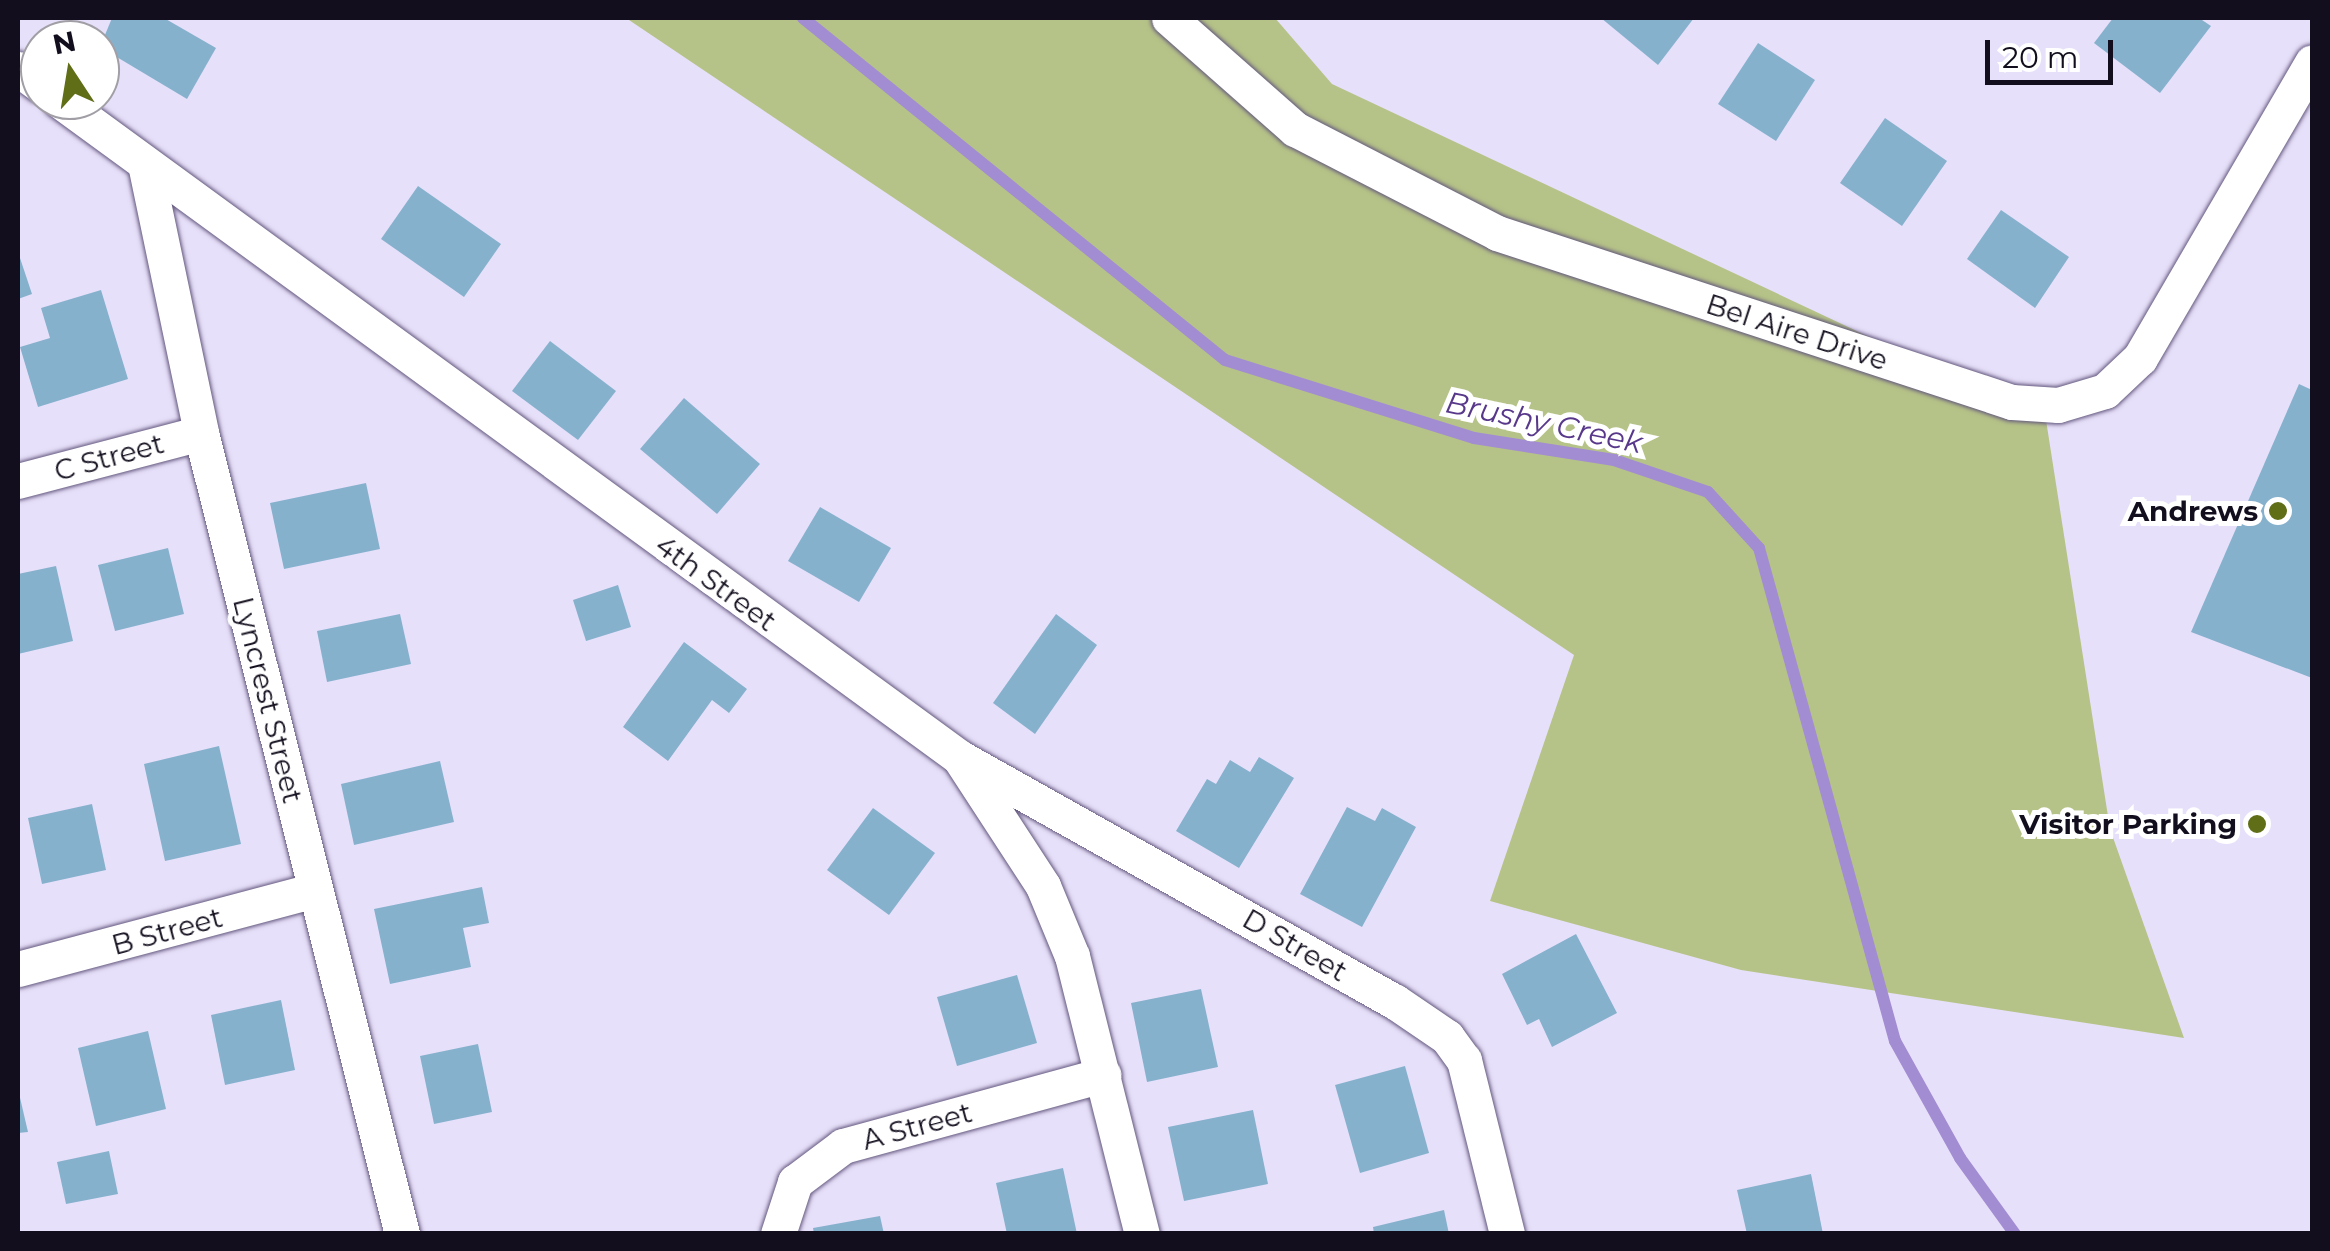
<!DOCTYPE html>
<html>
<head>
<meta charset="utf-8">
<style>
	body { margin:0 }
	#map { position:relative; width:2330px; height:1251px; overflow:hidden; background:#e7e0fa; font-family:Montserrat,sans-serif }
	div>[style] { position:absolute }
	.green>* { inset:0; background:#b6c388 }
	.stream>* { height:12px; margin:-6px; padding:0 6px; transform-origin:6px; border-radius:6px; background:#a38dd2 }
	.building>* { inset:0; background:#86b1cd }
	.roads { filter:drop-shadow(0 0 2px #63577d) drop-shadow(0 0 2px #63577d) }
	.minor>* { height:35px; margin:-17.5px; padding:0 17.5px; transform-origin:17.5px; border-radius:17.5px; background:#fff }
	.dots>* { width:28px; height:28px; translate:-50% -50%; box-sizing:border-box; border:5px solid #fff; border-radius:50% }
	span { translate:-50% -50%; white-space:nowrap; text-align:center; line-height:1.15; -webkit-text-stroke:10px #fff; paint-order:stroke }
	.street-label { font-size:28px; color:#130e1d }
	.poi-label { font-size:28px; color:#130e1d; font-weight:700 }
	.right { translate:-100% -50%; text-align:right }
	.water-label { font-size:30px; color:#58388a; font-style:italic }
	.frame { position:absolute; inset:0; border:20px solid #130e1d; pointer-events:none }
	.north { position:absolute; left:20px; top:20px; width:100px; height:100px; box-sizing:border-box; background:#fff; border:2px solid #a19fa5; border-radius:50%; rotate:348deg; font-size:28px; font-weight:700; line-height:40px; text-align:center; color:#130e1d }
	.north::after { content:''; display:block; margin:auto; width:35px; height:45px; background:#606e17; clip-path:polygon(50% 0,100% 100%,50% 72%,0 100%) }
	.scale { position:absolute; left:1985px; top:40px; width:128px; height:45px; box-sizing:border-box; border:5px solid #130e1d; border-top:0; padding-left:12px; font-size:30px; line-height:35px; white-space:nowrap; color:#130e1d; -webkit-text-stroke:8px #fff; paint-order:stroke }
</style>
</head>
<body>
<div id="map">
	<div class="green">
		<div style="clip-path:polygon(626px 18px,1275px 18px,1332px 84px,2046px 420px,2110px 829px,2184px 1038px,1741px 970px,1490px 901px,1574px 655px)"></div>
	</div>
	<div class="stream">
		<div style="left:803px;top:18px;width:543px;rotate:39.02deg"></div>
		<div style="left:1225px;top:360px;width:261px;rotate:17.4deg"></div>
		<div style="left:1474px;top:438px;width:142px;rotate:8.9deg"></div>
		<div style="left:1614px;top:460px;width:99px;rotate:18.8deg"></div>
		<div style="left:1708px;top:492px;width:76px;rotate:47.7deg"></div>
		<div style="left:1759px;top:548px;width:511px;rotate:74.58deg"></div>
		<div style="left:1895px;top:1041px;width:134px;rotate:60.9deg"></div>
		<div style="left:1960px;top:1158px;width:94px;rotate:54.1deg"></div>
	</div>
	<div class="building">
		<div style="clip-path:polygon(112px 18px,164px 18px,216px 48px,187px 99px,100px 47px)"></div>
		<div style="clip-path:polygon(1601px 18px,1694px 18px,1658px 65px)"></div>
		<div style="clip-path:polygon(2113px 18px,2199px 18px,2211px 26px,2160px 93px,2094px 43px)"></div>
		<div style="clip-path:polygon(1758px 43px,1815px 80px,1776px 141px,1718px 104px)"></div>
		<div style="clip-path:polygon(1885px 118px,1947px 161px,1902px 226px,1840px 183px)"></div>
		<div style="clip-path:polygon(418px 186px,501px 244px,464px 297px,381px 239px)"></div>
		<div style="clip-path:polygon(2001px 210px,2069px 257px,2035px 308px,1967px 259px)"></div>
		<div style="clip-path:polygon(18px 252px,32px 294px,18px 299px)"></div>
		<div style="clip-path:polygon(101px 290px,128px 379px,38px 407px,20px 347px,50px 338px,41px 308px)"></div>
		<div style="clip-path:polygon(550px 341px,616px 391px,578px 440px,512px 391px)"></div>
		<div style="clip-path:polygon(2299px 384px,2312px 390px,2312px 678px,2191px 632px)"></div>
		<div style="clip-path:polygon(684px 398px,760px 464px,717px 514px,640px 449px)"></div>
		<div style="clip-path:polygon(366px 483px,380px 549px,284px 569px,270px 503px)"></div>
		<div style="clip-path:polygon(820px 507px,891px 548px,859px 602px,788px 561px)"></div>
		<div style="clip-path:polygon(168px 548px,184px 614px,115px 631px,98px 565px)"></div>
		<div style="clip-path:polygon(56px 566px,73px 641px,18px 654px,18px 574px)"></div>
		<div style="clip-path:polygon(618px 585px,631px 627px,586px 641px,573px 600px)"></div>
		<div style="clip-path:polygon(400px 614px,411px 664px,327px 682px,317px 631px)"></div>
		<div style="clip-path:polygon(1056px 614px,1097px 645px,1035px 734px,993px 703px)"></div>
		<div style="clip-path:polygon(684px 642px,747px 689px,729px 713px,712px 700px,668px 761px,623px 727px)"></div>
		<div style="clip-path:polygon(219px 746px,241px 844px,165px 861px,144px 764px)"></div>
		<div style="clip-path:polygon(1259px 757px,1294px 778px,1239px 868px,1176px 831px,1207px 779px,1216px 784px,1230px 760px,1250px 772px)"></div>
		<div style="clip-path:polygon(440px 761px,454px 822px,354px 845px,341px 784px)"></div>
		<div style="clip-path:polygon(92px 804px,106px 870px,42px 884px,28px 818px)"></div>
		<div style="clip-path:polygon(1347px 807px,1375px 821px,1382px 808px,1416px 827px,1362px 927px,1300px 894px)"></div>
		<div style="clip-path:polygon(873px 808px,935px 853px,889px 915px,827px 870px)"></div>
		<div style="clip-path:polygon(482px 887px,489px 923px,463px 928px,471px 967px,390px 984px,374px 909px)"></div>
		<div style="clip-path:polygon(1576px 934px,1617px 1013px,1552px 1047px,1539px 1019px,1527px 1025px,1502px 974px)"></div>
		<div style="clip-path:polygon(1017px 975px,1037px 1043px,957px 1066px,937px 997px)"></div>
		<div style="clip-path:polygon(1201px 989px,1218px 1067px,1147px 1082px,1131px 1003px)"></div>
		<div style="clip-path:polygon(281px 1000px,295px 1070px,225px 1085px,211px 1015px)"></div>
		<div style="clip-path:polygon(148px 1031px,166px 1109px,96px 1126px,78px 1048px)"></div>
		<div style="clip-path:polygon(478px 1044px,492px 1112px,434px 1124px,420px 1056px)"></div>
		<div style="clip-path:polygon(1405px 1066px,1429px 1153px,1360px 1173px,1335px 1085px)"></div>
		<div style="clip-path:polygon(18px 1089px,28px 1132px,18px 1133px)"></div>
		<div style="clip-path:polygon(1253px 1110px,1268px 1184px,1184px 1201px,1168px 1127px)"></div>
		<div style="clip-path:polygon(109px 1151px,118px 1194px,66px 1204px,57px 1162px)"></div>
		<div style="clip-path:polygon(1063px 1168px,1077px 1234px,1007px 1234px,996px 1183px)"></div>
		<div style="clip-path:polygon(1811px 1174px,1823px 1234px,1747px 1234px,1737px 1190px)"></div>
		<div style="clip-path:polygon(1444px 1210px,1449px 1234px,1374px 1234px,1373px 1227px)"></div>
		<div style="clip-path:polygon(880px 1216px,884px 1234px,814px 1234px,813px 1228px)"></div>
	</div>
	<div class="roads">
		<div class="minor">
			<div style="left:1169px;top:18px;width:168px;rotate:41.4deg"></div>
			<div style="left:1295px;top:129px;width:227px;rotate:27.2deg"></div>
			<div style="left:1497px;top:233px;width:542px;rotate:18.17deg"></div>
			<div style="left:2012px;top:402px;width:46px;rotate:3.7deg"></div>
			<div style="left:2058px;top:405px;width:49px;rotate:-16.6deg"></div>
			<div style="left:2105px;top:391px;width:48px;rotate:-43.3deg"></div>
			<div style="left:2140px;top:358px;width:342px;rotate:-59.8deg"></div>
			<div style="left:18px;top:69px;width:27px;rotate:36deg"></div>
			<div style="left:59px;top:100px;width:1114px;rotate:36.13deg"></div>
			<div style="left:959px;top:757px;width:154px;rotate:56.9deg"></div>
			<div style="left:1043px;top:886px;width:76px;rotate:67.5deg"></div>
			<div style="left:1072px;top:956px;width:287px;rotate:75.9deg"></div>
			<div style="left:145px;top:164px;width:275px;rotate:78.2deg"></div>
			<div style="left:201px;top:433px;width:826px;rotate:75.91deg"></div>
			<div style="left:18px;top:481px;width:189px;rotate:-14.7deg"></div>
			<div style="left:964px;top:760px;width:493px;rotate:29.3deg"></div>
			<div style="left:1394px;top:1001px;width:64px;rotate:34.2deg"></div>
			<div style="left:1447px;top:1037px;width:29px;rotate:54deg"></div>
			<div style="left:1464px;top:1060px;width:179px;rotate:76.1deg"></div>
			<div style="left:18px;top:969px;width:307px;rotate:-14.9deg"></div>
			<div style="left:778px;top:1234px;width:55px;rotate:-71.9deg"></div>
			<div style="left:795px;top:1182px;width:60px;rotate:-36.9deg"></div>
			<div style="left:843px;top:1146px;width:270px;rotate:-15.3deg"></div>
		</div>
	</div>
	<div class="dots">
		<div style="left:2278px;top:511px;background:#606e17"></div>
		<div style="left:2257px;top:824px;background:#606e17"></div>
	</div>
	<div class="street-label">
		<span style="left:1797px;top:332px;rotate:18deg">Bel Aire Drive</span>
		<span style="left:109px;top:457px;rotate:-15deg">C Street</span>
		<span style="left:716px;top:583px;rotate:36deg">4th Street</span>
		<span style="left:268px;top:700px;rotate:76deg">Lyncrest Street</span>
		<span style="left:167px;top:931px;rotate:-15deg">B Street</span>
		<span style="left:1295px;top:945px;rotate:30deg">D Street</span>
		<span style="left:917px;top:1126px;rotate:-15deg">A Street</span>
	</div>
	<div class="poi-label">
		<span class="right" style="left:2258px;top:511px">Andrews</span>
		<span class="right" style="left:2237px;top:824px">Visitor Parking</span>
	</div>
	<div class="water-label">
		<span style="left:1544px;top:423px;rotate:12deg">Brushy Creek</span>
	</div>
	<div class="frame"></div>
	<div class="north">N</div>
	<div class="scale">20 m</div>
</div>
</body>
</html>
